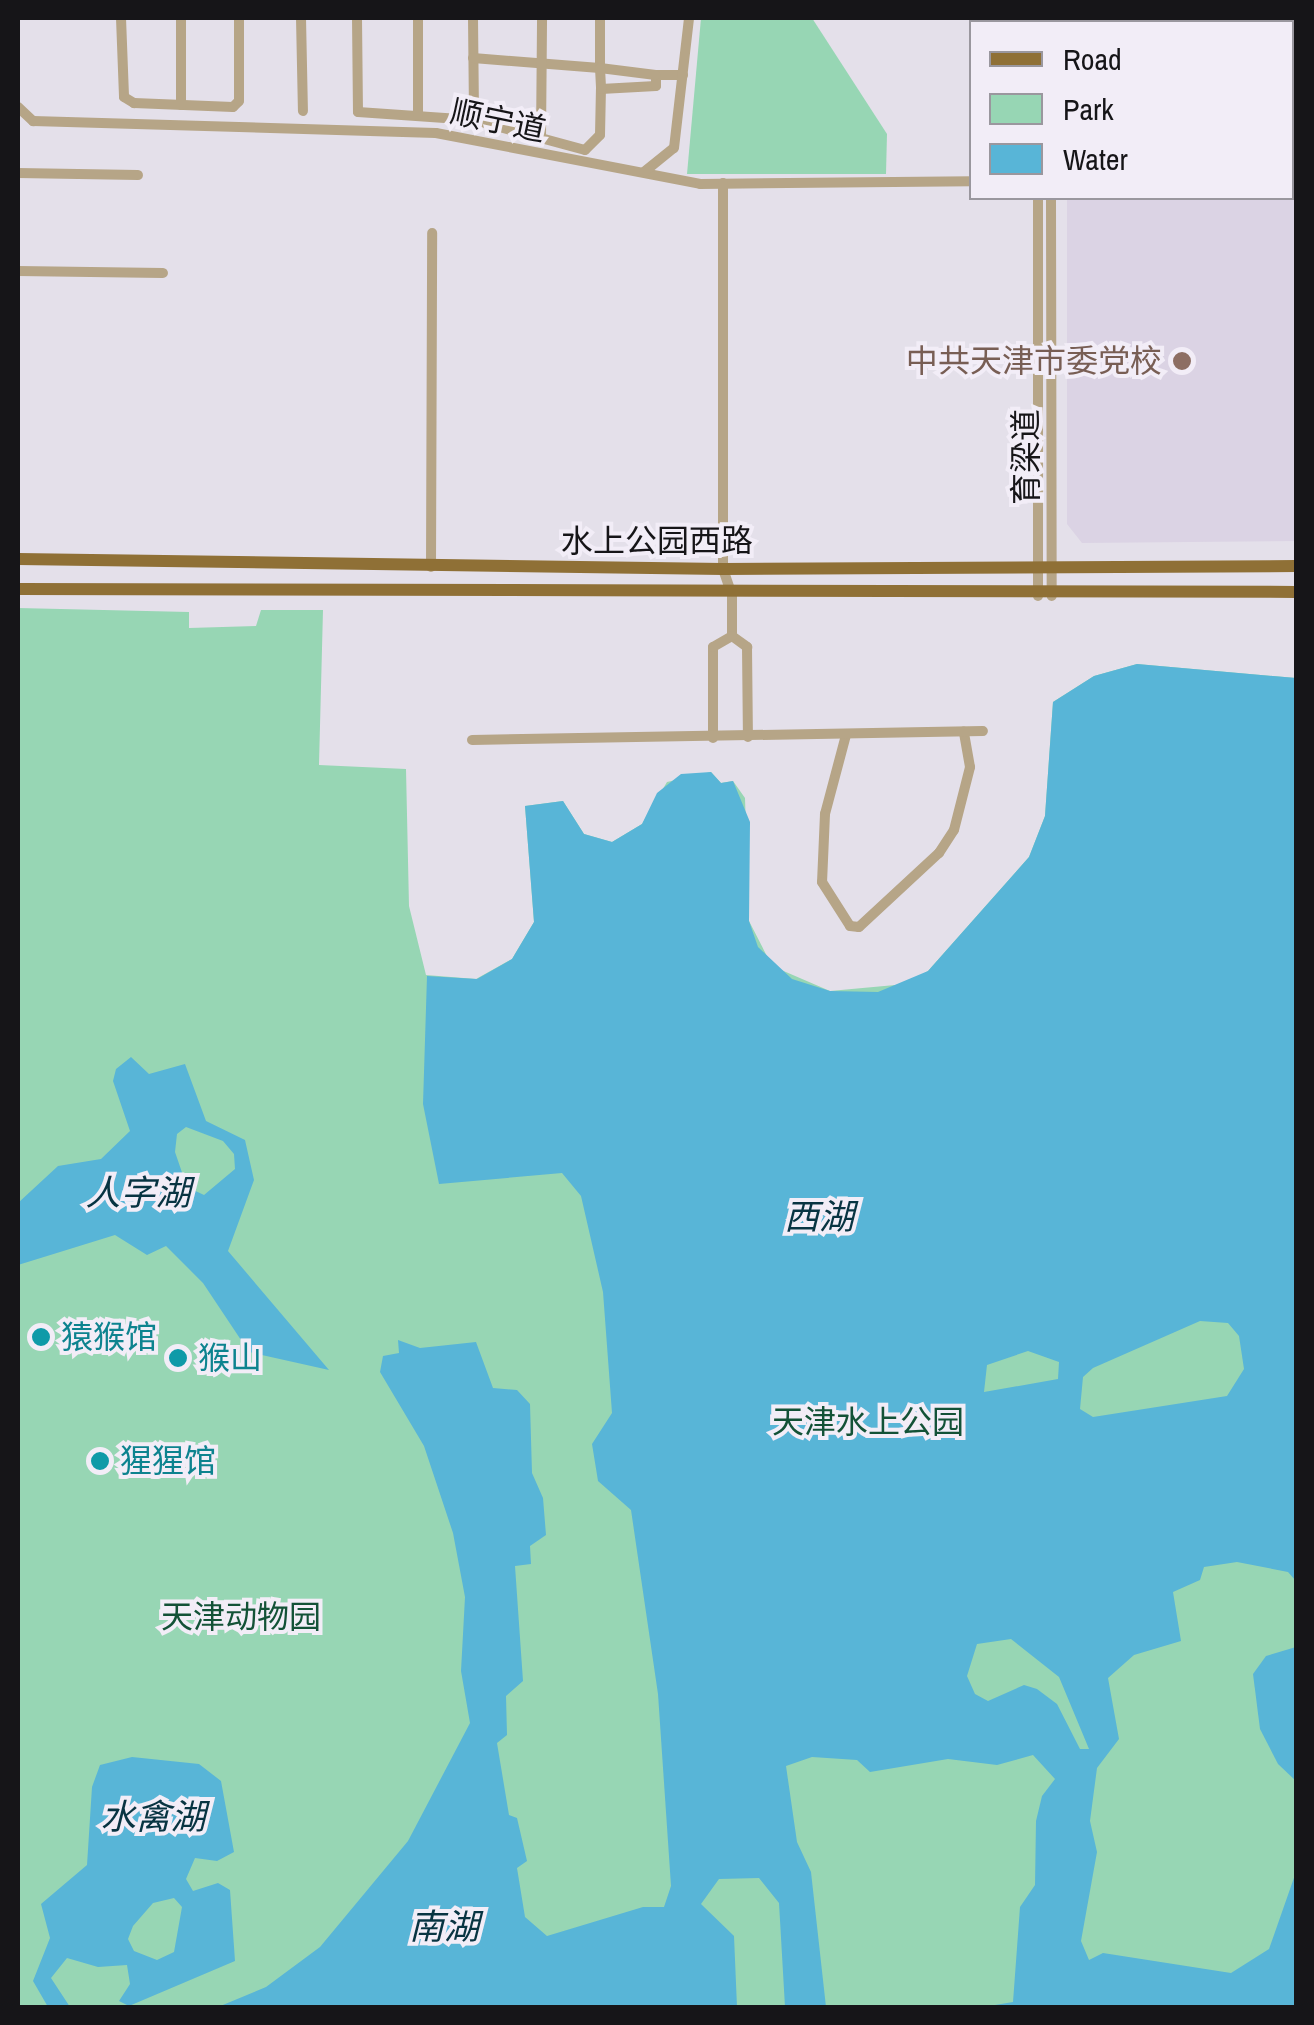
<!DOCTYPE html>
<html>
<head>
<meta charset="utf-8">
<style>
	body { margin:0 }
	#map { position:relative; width:1314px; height:2025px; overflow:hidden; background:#e4e0ea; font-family:"Archivo Narrow","Noto Sans SC",sans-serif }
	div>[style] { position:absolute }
	.built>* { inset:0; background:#dbd3e4 }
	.green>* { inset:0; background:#97d6b4 }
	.water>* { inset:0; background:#58b5d7 }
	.minor>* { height:10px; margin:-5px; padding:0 5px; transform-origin:5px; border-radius:5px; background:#b6a587 }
	.major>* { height:12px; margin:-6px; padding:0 6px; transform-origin:6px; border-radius:6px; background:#8f7036 }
	.dots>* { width:28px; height:28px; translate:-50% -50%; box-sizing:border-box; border:5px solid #f2edf7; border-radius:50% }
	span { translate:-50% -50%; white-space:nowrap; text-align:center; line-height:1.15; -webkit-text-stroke:8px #f2edf7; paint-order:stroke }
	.street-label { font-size:32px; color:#161518 }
	.education-label { font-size:32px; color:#785e54 }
	.right { translate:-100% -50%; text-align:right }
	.culture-label { font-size:32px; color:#0d838f }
	.left { translate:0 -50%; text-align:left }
	.park-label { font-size:32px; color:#135237 }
	.water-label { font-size:35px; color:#083442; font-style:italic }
	.frame { position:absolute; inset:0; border:20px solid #161518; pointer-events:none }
	.legend { position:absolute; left:969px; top:20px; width:325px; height:180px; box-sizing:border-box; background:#f2edf7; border:2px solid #9a979e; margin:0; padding:12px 18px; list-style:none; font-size:30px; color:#161518 }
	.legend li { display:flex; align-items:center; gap:20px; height:50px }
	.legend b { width:50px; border:2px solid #9a979e }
</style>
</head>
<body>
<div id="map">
	<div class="built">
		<div style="clip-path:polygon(1067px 18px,1296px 18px,1296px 541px,1082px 543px,1067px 524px,1067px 198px,1292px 198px,1292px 22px)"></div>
	</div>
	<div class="green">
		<div style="clip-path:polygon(701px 18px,812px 18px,887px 134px,886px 174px,687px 174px)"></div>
		<div style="clip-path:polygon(18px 608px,189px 612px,189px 628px,256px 626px,261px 610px,323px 610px,319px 765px,406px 769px,409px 906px,426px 975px,476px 979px,512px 959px,534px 922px,525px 806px,563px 801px,584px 834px,612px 842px,642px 824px,667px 782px,711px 772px,721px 783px,733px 781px,745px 798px,749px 921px,772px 966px,830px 991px,906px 984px,928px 971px,1029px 857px,1045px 816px,1053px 702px,1094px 676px,1137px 664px,1296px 678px,1296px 2007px,18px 2008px)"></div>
	</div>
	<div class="water">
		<div style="clip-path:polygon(evenodd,1137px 664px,1296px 678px,1296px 1581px,1288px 1572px,1237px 1562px,1204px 1567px,1200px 1580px,1173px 1592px,1181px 1641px,1134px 1655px,1108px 1678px,1119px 1739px,1097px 1768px,1090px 1821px,1097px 1852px,1081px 1941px,1089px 1960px,1103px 1953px,1231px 1973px,1269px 1949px,1296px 1872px,1296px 2007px,983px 2007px,1013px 2002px,1020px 1907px,1035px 1885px,1036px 1821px,1042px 1796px,1055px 1779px,1033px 1755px,997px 1765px,948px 1759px,870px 1772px,857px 1760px,812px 1757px,786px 1766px,797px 1842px,811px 1872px,826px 2007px,785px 2007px,779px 1903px,759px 1878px,719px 1879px,701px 1904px,734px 1936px,737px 2007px,218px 2007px,266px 1987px,320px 1947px,408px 1841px,470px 1723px,461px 1671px,465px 1597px,453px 1533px,424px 1446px,380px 1372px,383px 1356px,399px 1353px,398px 1340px,420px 1348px,476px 1342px,493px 1388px,517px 1390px,530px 1404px,532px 1473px,543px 1498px,546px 1535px,530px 1546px,531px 1564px,515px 1566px,523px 1681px,506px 1696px,507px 1735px,497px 1743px,509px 1815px,517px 1818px,527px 1861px,517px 1868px,525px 1917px,547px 1936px,643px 1907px,664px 1907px,671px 1886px,658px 1694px,631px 1510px,598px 1481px,592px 1444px,612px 1413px,603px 1292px,581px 1196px,562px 1173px,439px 1184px,423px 1104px,427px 976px,477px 979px,512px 959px,534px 922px,525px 806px,563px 801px,584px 834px,612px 842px,642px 824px,657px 793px,681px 774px,711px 772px,721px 783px,733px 781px,750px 822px,749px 921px,758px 947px,792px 979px,830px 991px,878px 992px,928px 971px,1029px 857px,1045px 816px,1053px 702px,1094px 676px,1137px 664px,1200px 1321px,1228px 1323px,1239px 1336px,1244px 1369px,1227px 1396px,1093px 1417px,1080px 1409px,1083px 1377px,1093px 1368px,1200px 1321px,1137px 664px,1028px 1351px,1059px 1362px,1058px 1379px,984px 1392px,987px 1365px,1028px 1351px,1137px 664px,1011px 1639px,1059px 1677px,1089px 1749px,1080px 1749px,1057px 1704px,1037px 1689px,1024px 1685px,988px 1701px,975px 1694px,967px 1676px,977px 1644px,1011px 1639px)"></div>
		<div style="clip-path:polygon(evenodd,131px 1057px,149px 1074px,185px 1064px,206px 1121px,245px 1140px,254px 1180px,228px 1251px,329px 1370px,249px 1352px,203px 1283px,166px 1246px,147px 1255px,115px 1235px,18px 1265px,18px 1203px,58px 1166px,101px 1159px,130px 1131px,113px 1081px,116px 1069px,131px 1057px,186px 1127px,223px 1141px,234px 1154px,235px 1169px,204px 1195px,187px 1187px,175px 1152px,177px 1134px,186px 1127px)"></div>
		<div style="clip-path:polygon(1296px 1647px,1296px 1781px,1278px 1764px,1260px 1729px,1253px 1674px,1266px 1656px)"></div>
		<div style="clip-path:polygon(evenodd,132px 1757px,199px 1764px,221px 1781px,234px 1852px,217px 1861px,195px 1858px,186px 1879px,193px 1891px,218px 1883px,230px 1890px,235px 1961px,129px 2006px,119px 2001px,130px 1984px,127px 1965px,98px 1967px,67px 1958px,51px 1978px,70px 2007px,48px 2007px,33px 1981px,50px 1938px,41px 1904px,87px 1865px,92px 1787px,100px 1765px,132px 1757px,174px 1898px,182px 1907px,174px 1952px,157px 1960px,134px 1951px,128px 1939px,133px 1926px,153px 1903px,174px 1898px)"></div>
	</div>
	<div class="minor">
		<div style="left:121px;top:18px;width:79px;rotate:87.8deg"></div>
		<div style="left:124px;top:97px;width:12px;rotate:31deg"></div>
		<div style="left:134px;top:103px;width:99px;rotate:2.3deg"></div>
		<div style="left:233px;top:107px;width:8px;rotate:-45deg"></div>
		<div style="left:239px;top:101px;width:83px;rotate:-90deg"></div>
		<div style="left:181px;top:18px;width:87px;rotate:90deg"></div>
		<div style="left:301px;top:18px;width:93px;rotate:88.8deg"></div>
		<div style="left:357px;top:18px;width:94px;rotate:89.4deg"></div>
		<div style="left:358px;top:112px;width:116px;rotate:3.9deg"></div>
		<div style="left:474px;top:120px;width:115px;rotate:15.1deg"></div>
		<div style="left:585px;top:150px;width:21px;rotate:-45deg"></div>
		<div style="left:600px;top:135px;width:46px;rotate:-88.8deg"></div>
		<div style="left:601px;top:89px;width:55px;rotate:-3.1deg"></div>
		<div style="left:656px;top:86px;width:11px;rotate:-90deg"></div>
		<div style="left:656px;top:75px;width:27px"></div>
		<div style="left:473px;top:18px;width:102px;rotate:89.4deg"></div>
		<div style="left:600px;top:18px;width:50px;rotate:90deg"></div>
		<div style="left:600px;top:68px;width:56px;rotate:7.1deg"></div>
		<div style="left:1037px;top:18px;width:4px;rotate:90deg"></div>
		<div style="left:1050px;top:18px;width:4px;rotate:90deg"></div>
		<div style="left:473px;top:58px;width:127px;rotate:4.5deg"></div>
		<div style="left:600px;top:68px;width:21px;rotate:87deg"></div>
		<div style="left:18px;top:107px;width:21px;rotate:43deg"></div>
		<div style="left:33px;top:121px;width:403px;rotate:1.7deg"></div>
		<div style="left:436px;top:133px;width:269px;rotate:10.9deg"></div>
		<div style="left:700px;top:184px;width:272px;rotate:-0.6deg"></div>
		<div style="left:418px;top:115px;width:97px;rotate:-90deg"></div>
		<div style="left:541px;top:138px;width:120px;rotate:-89.5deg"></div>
		<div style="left:644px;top:172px;width:38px;rotate:-39deg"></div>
		<div style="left:674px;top:148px;width:131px;rotate:-83.4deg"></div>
		<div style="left:18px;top:173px;width:120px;rotate:1deg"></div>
		<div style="left:723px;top:183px;width:386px;rotate:90deg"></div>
		<div style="left:723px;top:569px;width:28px;rotate:71deg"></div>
		<div style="left:732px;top:595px;width:41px;rotate:90deg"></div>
		<div style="left:1038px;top:198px;width:398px;rotate:90deg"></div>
		<div style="left:1051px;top:198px;width:398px;rotate:89.9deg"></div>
		<div style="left:18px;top:271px;width:145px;rotate:0.8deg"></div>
		<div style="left:431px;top:567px;width:334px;rotate:-89.8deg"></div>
		<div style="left:732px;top:636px;width:19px;rotate:36deg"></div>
		<div style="left:747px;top:647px;width:90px;rotate:89.4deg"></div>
		<div style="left:846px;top:735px;width:82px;rotate:104.9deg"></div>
		<div style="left:825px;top:814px;width:68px;rotate:92.5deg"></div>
		<div style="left:822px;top:882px;width:52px;rotate:57.5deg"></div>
		<div style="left:850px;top:926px;width:9px;rotate:6deg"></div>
		<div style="left:859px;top:927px;width:109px;rotate:-42.8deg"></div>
		<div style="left:939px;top:853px;width:27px;rotate:-57deg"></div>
		<div style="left:954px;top:830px;width:65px;rotate:-75.7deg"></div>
		<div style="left:970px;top:767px;width:36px;rotate:-100deg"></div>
		<div style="left:713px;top:738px;width:91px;rotate:-90deg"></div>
		<div style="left:713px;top:647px;width:22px;rotate:-30deg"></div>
		<div style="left:472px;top:740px;width:511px;rotate:-1.01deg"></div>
	</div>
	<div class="major">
		<div style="left:18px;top:559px;width:705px;rotate:0.81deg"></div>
		<div style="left:723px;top:569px;width:573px;rotate:-0.3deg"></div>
		<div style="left:18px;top:589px;width:1278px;rotate:0.13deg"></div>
	</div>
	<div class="dots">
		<div style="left:1182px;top:361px;background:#8d6e63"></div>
		<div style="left:41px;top:1337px;background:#0f9aa8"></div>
		<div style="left:178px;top:1358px;background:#0f9aa8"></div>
		<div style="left:100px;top:1461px;background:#0f9aa8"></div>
	</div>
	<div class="street-label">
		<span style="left:498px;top:121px;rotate:12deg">顺宁道</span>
		<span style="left:1026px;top:457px;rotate:-90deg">育梁道</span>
		<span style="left:657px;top:541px">水上公园西路</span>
	</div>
	<div class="education-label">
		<span class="right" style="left:1162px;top:361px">中共天津市委党校</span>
	</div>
	<div class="culture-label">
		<span class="left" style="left:61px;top:1337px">猿猴馆</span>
		<span class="left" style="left:198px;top:1358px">猴山</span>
		<span class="left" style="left:120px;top:1461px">猩猩馆</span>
	</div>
	<div class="park-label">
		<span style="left:868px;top:1422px">天津水上公园</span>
		<span style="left:241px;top:1617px">天津动物园</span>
	</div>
	<div class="water-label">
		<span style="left:138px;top:1193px">人字湖</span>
		<span style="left:819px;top:1217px">西湖</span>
		<span style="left:153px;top:1817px">水禽湖</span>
		<span style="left:444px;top:1927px">南湖</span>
	</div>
	<div class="frame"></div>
	<ul class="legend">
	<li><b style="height:12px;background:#8f7036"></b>Road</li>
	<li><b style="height:28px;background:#97d6b4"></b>Park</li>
	<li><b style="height:28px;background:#58b5d7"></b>Water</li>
	</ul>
</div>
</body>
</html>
